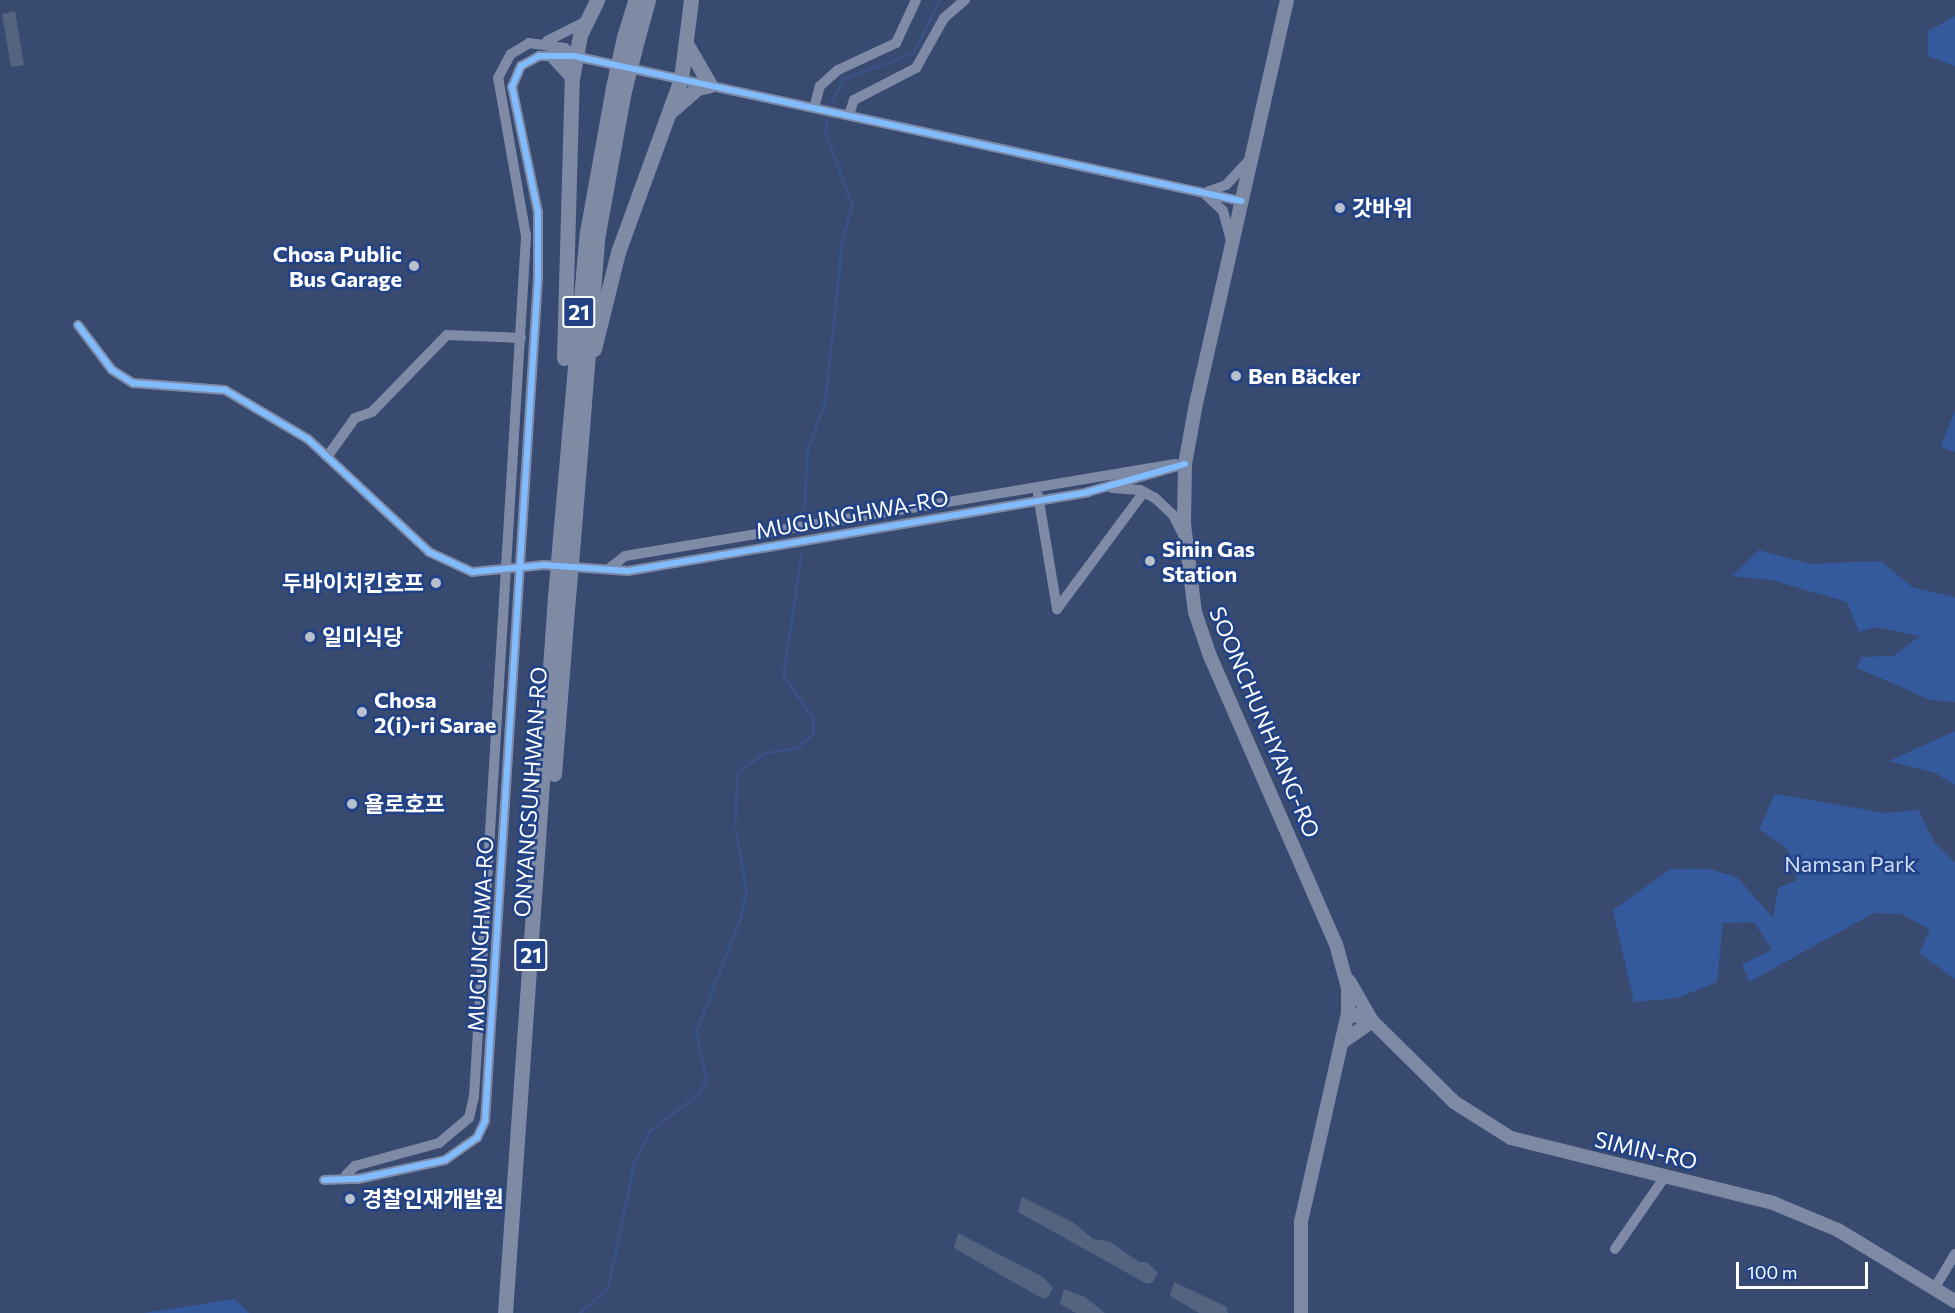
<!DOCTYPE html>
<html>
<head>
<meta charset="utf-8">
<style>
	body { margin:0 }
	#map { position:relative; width:1955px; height:1313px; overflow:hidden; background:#384a70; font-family:Commissioner,"Noto Sans KR",sans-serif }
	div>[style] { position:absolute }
	.green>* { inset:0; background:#35599d }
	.stream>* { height:3px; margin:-1.5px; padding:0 1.5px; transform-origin:1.5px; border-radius:1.5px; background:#3a5183 }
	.building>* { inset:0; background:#546380 }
	.minor>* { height:10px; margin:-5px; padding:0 5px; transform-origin:5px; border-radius:5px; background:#7f8ba6 }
	.major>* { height:14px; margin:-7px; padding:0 7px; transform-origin:7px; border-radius:7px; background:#7e8aa3 }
	.highway>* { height:15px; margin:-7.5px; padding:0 7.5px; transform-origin:7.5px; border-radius:7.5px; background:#7f8ba4 }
	.highway-bridge>* { height:15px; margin:-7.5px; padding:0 7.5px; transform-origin:7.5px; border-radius:7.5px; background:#7f8ba4 }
	.cycleway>* { height:6px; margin:-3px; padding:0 3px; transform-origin:3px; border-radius:3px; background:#80bcff }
	.dots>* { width:16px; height:16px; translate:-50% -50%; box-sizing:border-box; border:3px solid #214287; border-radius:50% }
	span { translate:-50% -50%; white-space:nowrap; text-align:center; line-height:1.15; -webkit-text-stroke:5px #214287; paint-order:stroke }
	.shield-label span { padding:2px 4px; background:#214287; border:2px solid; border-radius:4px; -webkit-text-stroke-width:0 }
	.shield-label { font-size:21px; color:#fff; font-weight:700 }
	.poi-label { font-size:22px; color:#fff; font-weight:700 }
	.left { translate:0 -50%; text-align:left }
	.right { translate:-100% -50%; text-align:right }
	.street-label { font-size:22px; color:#fff }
	.park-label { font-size:22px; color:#d0ddf7 }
	.scale { position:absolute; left:1736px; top:1262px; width:132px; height:27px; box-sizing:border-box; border:3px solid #fff; border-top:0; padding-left:8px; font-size:18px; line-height:21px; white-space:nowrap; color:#fff; -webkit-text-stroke:4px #214287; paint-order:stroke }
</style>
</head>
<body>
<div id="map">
	<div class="green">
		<div style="clip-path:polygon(1955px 16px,1955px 66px,1928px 56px,1928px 31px)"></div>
		<div style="clip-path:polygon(1955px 410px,1955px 452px,1941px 447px)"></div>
		<div style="clip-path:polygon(1759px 550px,1809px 564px,1881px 561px,1912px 587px,1955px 597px,1955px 702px,1931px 700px,1857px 668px,1861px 657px,1893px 656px,1920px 636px,1875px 627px,1859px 632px,1847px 602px,1771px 580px,1732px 576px)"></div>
		<div style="clip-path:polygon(1955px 731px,1955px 785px,1935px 773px,1889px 761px)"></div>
		<div style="clip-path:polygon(1775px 794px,1885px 813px,1918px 810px,1935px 843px,1955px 862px,1955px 979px,1919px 953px,1930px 930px,1902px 914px,1874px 913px,1749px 982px,1742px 964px,1772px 950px,1754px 922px,1723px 923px,1717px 982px,1677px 998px,1634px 1002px,1613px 910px,1671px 869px,1709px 869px,1737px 877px,1773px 918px,1778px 888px,1797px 880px,1788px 849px,1759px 829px)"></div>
		<div style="clip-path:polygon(235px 1299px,249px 1313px,144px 1313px)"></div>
	</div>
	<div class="stream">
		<div style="left:831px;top:102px;width:27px;rotate:-62deg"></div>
		<div style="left:844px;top:78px;width:73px;rotate:-19.9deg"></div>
		<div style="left:913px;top:53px;width:59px;rotate:-63.9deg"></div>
		<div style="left:804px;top:508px;width:58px;rotate:-87deg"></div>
		<div style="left:807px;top:450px;width:52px;rotate:-69.8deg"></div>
		<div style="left:825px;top:401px;width:164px;rotate:-84deg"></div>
		<div style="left:842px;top:238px;width:34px;rotate:-73deg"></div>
		<div style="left:852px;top:206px;width:80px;rotate:-109.8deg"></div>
		<div style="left:825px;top:131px;width:13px;rotate:-81deg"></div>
		<div style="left:735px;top:821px;width:49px;rotate:-87.7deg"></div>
		<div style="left:737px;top:772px;width:33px;rotate:-35deg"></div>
		<div style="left:764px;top:753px;width:33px;rotate:-9deg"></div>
		<div style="left:797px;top:748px;width:22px;rotate:-43deg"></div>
		<div style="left:813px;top:733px;width:14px;rotate:-90deg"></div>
		<div style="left:813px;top:719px;width:53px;rotate:-124.3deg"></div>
		<div style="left:783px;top:675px;width:122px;rotate:-81.5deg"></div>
		<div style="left:579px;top:1313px;width:39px;rotate:-42deg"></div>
		<div style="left:608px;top:1287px;width:128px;rotate:-78.3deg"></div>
		<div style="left:634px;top:1162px;width:34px;rotate:-64deg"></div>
		<div style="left:649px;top:1131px;width:63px;rotate:-37.2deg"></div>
		<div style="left:699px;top:1093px;width:16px;rotate:-63deg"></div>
		<div style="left:706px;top:1079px;width:49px;rotate:-101.8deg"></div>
		<div style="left:696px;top:1031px;width:120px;rotate:-68.6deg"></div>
		<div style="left:740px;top:919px;width:30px;rotate:-78deg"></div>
		<div style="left:746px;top:890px;width:63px;rotate:-100.1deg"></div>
	</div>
	<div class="building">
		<div style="clip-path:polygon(15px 11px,24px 65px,11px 67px,2px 14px)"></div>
		<div style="clip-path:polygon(1022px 1197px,1074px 1223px,1093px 1239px,1109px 1241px,1139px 1262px,1147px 1262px,1158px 1273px,1153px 1282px,1147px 1284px,1018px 1212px)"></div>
		<div style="clip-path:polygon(958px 1233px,1043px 1277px,1053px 1288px,1048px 1297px,1043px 1299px,954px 1248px)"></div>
		<div style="clip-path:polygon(1174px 1282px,1227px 1307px,1228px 1313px,1199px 1313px,1170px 1296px)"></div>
		<div style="clip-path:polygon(1064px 1289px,1085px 1297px,1105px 1313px,1076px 1313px,1060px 1304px)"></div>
	</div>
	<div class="minor">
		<div style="left:547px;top:41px;width:40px;rotate:-26.6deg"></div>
		<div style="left:814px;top:108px;width:23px;rotate:-75deg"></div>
		<div style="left:820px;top:86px;width:24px;rotate:-42deg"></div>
		<div style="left:838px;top:70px;width:64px;rotate:-25deg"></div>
		<div style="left:896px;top:43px;width:47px;rotate:-65.1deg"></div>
		<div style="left:849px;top:115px;width:16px;rotate:-72deg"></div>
		<div style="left:854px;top:100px;width:70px;rotate:-27.3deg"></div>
		<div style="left:916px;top:68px;width:57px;rotate:-60.8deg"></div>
		<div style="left:944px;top:18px;width:28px;rotate:-41deg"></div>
		<div style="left:1207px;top:192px;width:20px;rotate:-20deg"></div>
		<div style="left:1226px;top:185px;width:35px;rotate:-47deg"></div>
		<div style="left:1204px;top:193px;width:26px;rotate:43deg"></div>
		<div style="left:1223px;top:211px;width:27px;rotate:75deg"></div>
		<div style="left:78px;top:325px;width:56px;rotate:52.9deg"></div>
		<div style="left:112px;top:370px;width:25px;rotate:32deg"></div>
		<div style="left:133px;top:383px;width:92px;rotate:4.4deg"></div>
		<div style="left:225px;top:390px;width:96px;rotate:30.6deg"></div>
		<div style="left:308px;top:439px;width:166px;rotate:43deg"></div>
		<div style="left:429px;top:552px;width:47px;rotate:24.9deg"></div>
		<div style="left:472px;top:572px;width:72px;rotate:-5.6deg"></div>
		<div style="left:544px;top:565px;width:84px;rotate:4.1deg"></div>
		<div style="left:628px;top:571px;width:467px;rotate:-9.7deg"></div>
		<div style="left:1088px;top:492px;width:101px;rotate:-16.1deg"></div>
		<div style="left:327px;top:457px;width:48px;rotate:-54.3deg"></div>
		<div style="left:355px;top:418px;width:18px;rotate:-19deg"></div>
		<div style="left:372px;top:412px;width:107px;rotate:-45.8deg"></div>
		<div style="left:447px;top:335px;width:74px;rotate:2.3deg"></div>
		<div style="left:1112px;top:488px;width:28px;rotate:4deg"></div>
		<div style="left:1140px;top:490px;width:17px;rotate:28deg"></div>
		<div style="left:1155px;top:498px;width:25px;rotate:43deg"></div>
		<div style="left:1173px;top:515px;width:22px;rotate:63deg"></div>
		<div style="left:1038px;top:495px;width:116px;rotate:80.5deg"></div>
		<div style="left:611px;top:567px;width:18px;rotate:-38deg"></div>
		<div style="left:625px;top:556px;width:558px;rotate:-9.5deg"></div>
		<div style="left:1057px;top:609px;width:146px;rotate:-53.4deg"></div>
		<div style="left:346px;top:1175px;width:13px;rotate:-45deg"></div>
		<div style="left:355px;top:1166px;width:87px;rotate:-15.3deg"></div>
		<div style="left:439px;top:1143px;width:39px;rotate:-40deg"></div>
		<div style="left:469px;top:1118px;width:22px;rotate:-77deg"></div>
		<div style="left:474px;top:1097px;width:863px;rotate:-86.54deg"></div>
		<div style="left:526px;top:236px;width:160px;rotate:-100deg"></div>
		<div style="left:498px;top:78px;width:27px;rotate:-62deg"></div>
		<div style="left:511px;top:54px;width:21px;rotate:-31deg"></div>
		<div style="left:529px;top:43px;width:36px;rotate:8deg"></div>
		<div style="left:565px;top:48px;width:12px;rotate:42deg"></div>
		<div style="left:324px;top:1180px;width:34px;rotate:-2deg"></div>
		<div style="left:358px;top:1179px;width:89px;rotate:-12.3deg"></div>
		<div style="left:445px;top:1160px;width:39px;rotate:-35deg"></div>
		<div style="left:477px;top:1138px;width:19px;rotate:-65deg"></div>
		<div style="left:485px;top:1121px;width:844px;rotate:-86.4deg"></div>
		<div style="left:538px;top:279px;width:67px;rotate:-90deg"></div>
		<div style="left:538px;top:212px;width:128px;rotate:-101.7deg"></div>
		<div style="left:512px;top:87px;width:23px;rotate:-67deg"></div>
		<div style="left:521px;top:66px;width:21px;rotate:-29deg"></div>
		<div style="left:539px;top:56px;width:35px"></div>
		<div style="left:574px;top:56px;width:683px;rotate:12.26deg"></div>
		<div style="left:1615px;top:1249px;width:90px;rotate:-55.4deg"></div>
		<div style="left:1934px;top:1289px;width:41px;rotate:-59deg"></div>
	</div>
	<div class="major">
		<div style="left:1287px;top:0;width:408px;rotate:102.7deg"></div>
		<div style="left:1197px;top:398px;width:67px;rotate:100.3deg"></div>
		<div style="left:1185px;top:464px;width:60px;rotate:91deg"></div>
		<div style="left:1184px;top:524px;width:89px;rotate:82.9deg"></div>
		<div style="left:1195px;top:612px;width:46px;rotate:71.2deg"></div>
		<div style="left:1210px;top:656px;width:314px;rotate:66.4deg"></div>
		<div style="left:1336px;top:944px;width:46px;rotate:74.7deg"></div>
		<div style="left:1348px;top:988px;width:25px;rotate:90deg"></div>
		<div style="left:1348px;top:1013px;width:213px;rotate:102.7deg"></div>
		<div style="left:1301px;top:1221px;width:92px;rotate:90deg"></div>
		<div style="left:1348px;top:1013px;width:25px;rotate:18deg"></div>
		<div style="left:1372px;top:1021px;width:115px;rotate:44.6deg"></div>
		<div style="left:1454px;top:1102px;width:67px;rotate:32.3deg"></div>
		<div style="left:1511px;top:1138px;width:270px;rotate:13.9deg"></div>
		<div style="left:1773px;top:1203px;width:70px;rotate:22.6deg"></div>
		<div style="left:1838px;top:1230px;width:137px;rotate:31.3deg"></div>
		<div style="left:1341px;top:1043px;width:38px;rotate:-35deg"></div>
		<div style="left:1372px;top:1021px;width:46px;rotate:-119.9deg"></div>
	</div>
	<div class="highway">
		<div style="left:624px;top:37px;width:39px;rotate:-73deg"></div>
		<div style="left:637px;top:40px;width:41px;rotate:-74.6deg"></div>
		<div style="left:554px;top:57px;width:26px;rotate:47deg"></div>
		<div style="left:672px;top:110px;width:33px;rotate:-41deg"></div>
		<div style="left:697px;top:88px;width:13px;rotate:-13deg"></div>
		<div style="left:710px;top:85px;width:46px;rotate:-119.9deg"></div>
		<div style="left:594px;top:349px;width:100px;rotate:-76.1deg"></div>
		<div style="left:618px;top:252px;width:184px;rotate:-70deg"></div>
		<div style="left:681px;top:79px;width:80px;rotate:-82.8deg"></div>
		<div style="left:564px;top:358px;width:279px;rotate:-88.4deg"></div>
		<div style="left:572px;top:79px;width:45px;rotate:-79.7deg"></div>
		<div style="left:580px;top:35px;width:39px;rotate:-64deg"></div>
		<div style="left:560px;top:538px;width:307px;rotate:-85deg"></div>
		<div style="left:587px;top:232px;width:147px;rotate:-79.8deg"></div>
		<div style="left:573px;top:540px;width:302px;rotate:-85.4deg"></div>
		<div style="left:597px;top:239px;width:150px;rotate:-79.7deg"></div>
		<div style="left:554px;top:774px;width:177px;rotate:-85.5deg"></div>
		<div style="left:505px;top:1313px;width:718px;rotate:-86.01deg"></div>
	</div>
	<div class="highway-bridge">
		<div style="left:613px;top:87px;width:51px;rotate:-77.6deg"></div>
		<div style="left:624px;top:91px;width:53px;rotate:-75.7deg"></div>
		<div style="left:555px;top:597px;width:59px;rotate:-85.2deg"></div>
		<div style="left:568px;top:598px;width:58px;rotate:-85.1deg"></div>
	</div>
	<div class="cycleway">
		<div style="left:78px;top:325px;width:56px;rotate:52.9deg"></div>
		<div style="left:112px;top:370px;width:25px;rotate:32deg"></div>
		<div style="left:133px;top:383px;width:92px;rotate:4.4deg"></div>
		<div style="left:225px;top:390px;width:96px;rotate:30.6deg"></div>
		<div style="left:308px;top:439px;width:166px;rotate:43deg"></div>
		<div style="left:429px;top:552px;width:47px;rotate:24.9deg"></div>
		<div style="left:472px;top:572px;width:72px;rotate:-5.6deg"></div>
		<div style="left:544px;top:565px;width:84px;rotate:4.1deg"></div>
		<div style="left:628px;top:571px;width:467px;rotate:-9.7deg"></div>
		<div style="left:1088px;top:492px;width:101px;rotate:-16.1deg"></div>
		<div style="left:324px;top:1180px;width:34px;rotate:-2deg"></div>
		<div style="left:358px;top:1179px;width:89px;rotate:-12.3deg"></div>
		<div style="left:445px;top:1160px;width:39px;rotate:-35deg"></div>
		<div style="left:477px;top:1138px;width:19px;rotate:-65deg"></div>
		<div style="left:485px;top:1121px;width:844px;rotate:-86.4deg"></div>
		<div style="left:538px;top:279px;width:67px;rotate:-90deg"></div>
		<div style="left:538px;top:212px;width:128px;rotate:-101.7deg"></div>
		<div style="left:512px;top:87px;width:23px;rotate:-67deg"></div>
		<div style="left:521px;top:66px;width:21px;rotate:-29deg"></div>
		<div style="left:539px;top:56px;width:35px"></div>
		<div style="left:574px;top:56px;width:683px;rotate:12.26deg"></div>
	</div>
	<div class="dots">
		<div style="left:1340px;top:208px;background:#b9c0cd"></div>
		<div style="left:414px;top:266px;background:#b9c0cd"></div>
		<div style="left:1236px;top:376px;background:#b9c0cd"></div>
		<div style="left:1150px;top:561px;background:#b9c0cd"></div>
		<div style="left:436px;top:583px;background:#b9c0cd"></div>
		<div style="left:310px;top:637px;background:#b9c0cd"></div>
		<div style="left:362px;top:712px;background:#b9c0cd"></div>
		<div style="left:352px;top:804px;background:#b9c0cd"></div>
		<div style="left:350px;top:1199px;background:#b9c0cd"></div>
	</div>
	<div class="shield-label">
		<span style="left:579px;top:312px">21</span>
		<span style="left:531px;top:955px">21</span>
	</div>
	<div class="poi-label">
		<span class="left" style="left:1352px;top:208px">갓바위</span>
		<span class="right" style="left:402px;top:266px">Chosa Public<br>Bus Garage</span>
		<span class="left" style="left:1248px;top:376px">Ben Bäcker</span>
		<span class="left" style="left:1162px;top:561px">Sinin Gas<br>Station</span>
		<span class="right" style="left:424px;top:583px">두바이치킨호프</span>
		<span class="left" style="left:322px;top:637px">일미식당</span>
		<span class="left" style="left:374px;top:712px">Chosa<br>2(i)-ri Sarae</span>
		<span class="left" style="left:364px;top:804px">욜로호프</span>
		<span class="left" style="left:362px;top:1199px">경찰인재개발원</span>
	</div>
	<div class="street-label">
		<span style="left:852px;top:514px;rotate:-10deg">MUGUNGHWA-RO</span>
		<span style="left:1265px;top:722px;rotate:67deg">SOONCHUNHYANG-RO</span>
		<span style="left:530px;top:792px;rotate:-86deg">ONYANGSUNHWAN-RO</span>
		<span style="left:480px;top:934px;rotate:-87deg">MUGUNGHWA-RO</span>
		<span style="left:1646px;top:1150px;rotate:13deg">SIMIN-RO</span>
	</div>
	<div class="park-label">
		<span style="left:1850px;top:864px">Namsan Park</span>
	</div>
	<div class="scale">100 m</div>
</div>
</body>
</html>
